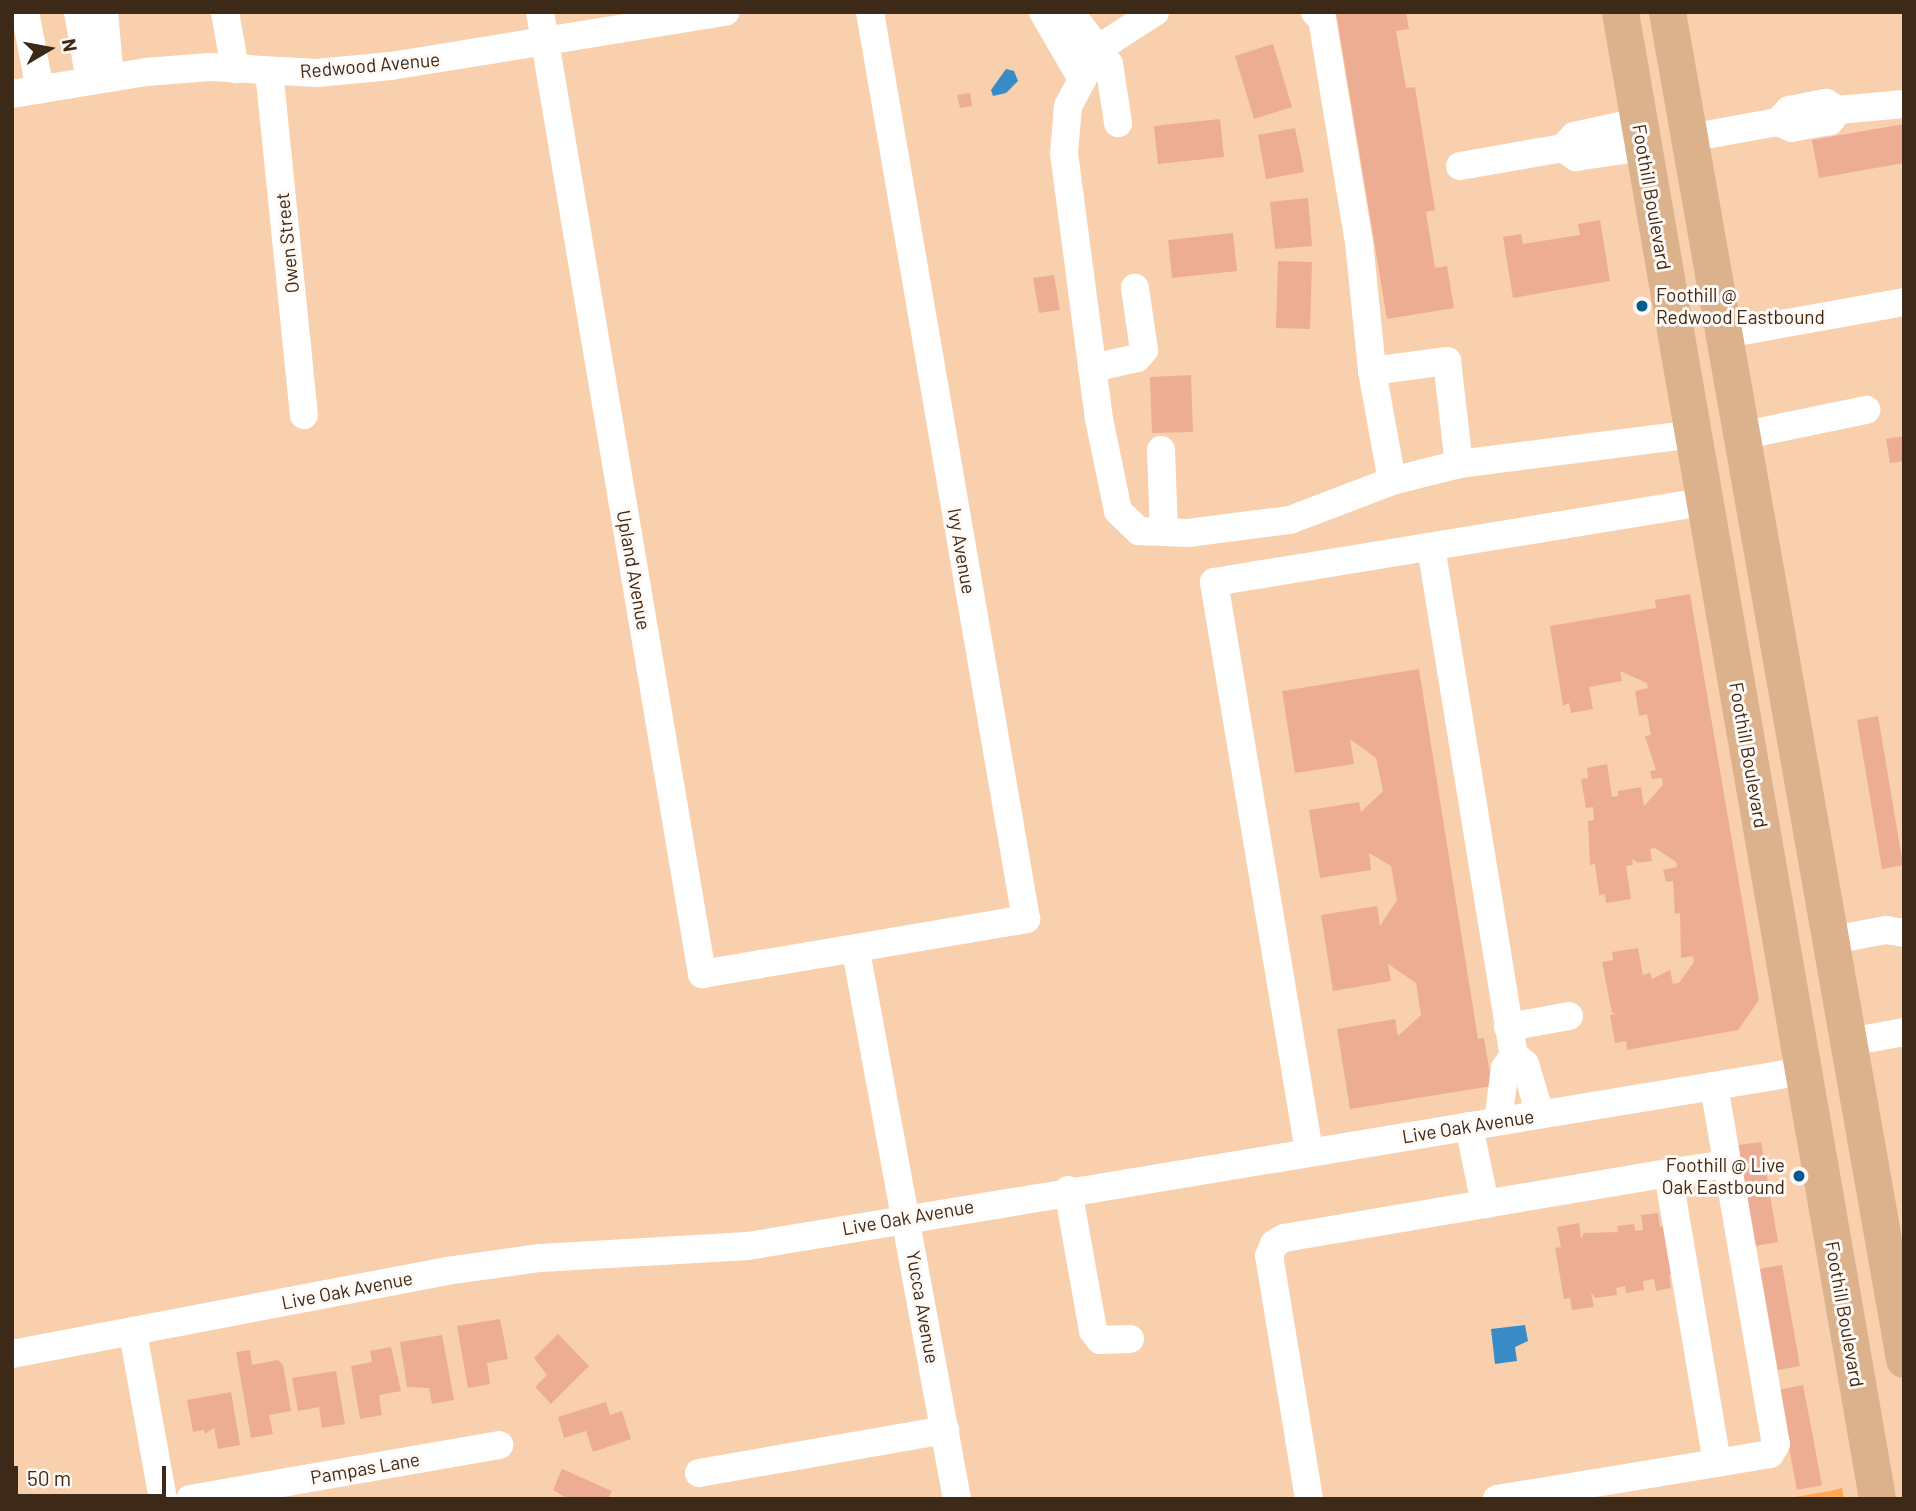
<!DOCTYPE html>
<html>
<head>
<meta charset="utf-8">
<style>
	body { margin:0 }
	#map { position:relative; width:1916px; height:1511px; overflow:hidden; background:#f9d0ad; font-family:Barlow,sans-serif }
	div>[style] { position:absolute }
	.green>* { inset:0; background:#ffa852 }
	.water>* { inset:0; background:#388bc6 }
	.building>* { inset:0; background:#ecad94 }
	.minor>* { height:28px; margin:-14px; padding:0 14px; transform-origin:14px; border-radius:14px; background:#fff }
	.major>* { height:37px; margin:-18.5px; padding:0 18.5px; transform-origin:18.5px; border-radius:18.5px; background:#dbb28b }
	.dots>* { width:19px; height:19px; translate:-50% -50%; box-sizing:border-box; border:4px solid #fef9f4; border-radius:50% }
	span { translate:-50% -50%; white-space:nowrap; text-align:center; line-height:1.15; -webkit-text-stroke:6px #fef9f4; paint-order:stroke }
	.street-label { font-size:19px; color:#3d2918 }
	.poi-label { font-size:19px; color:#3d2918 }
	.left { translate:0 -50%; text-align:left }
	.right { translate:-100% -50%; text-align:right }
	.frame { position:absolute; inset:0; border:14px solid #3d2918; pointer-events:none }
	.north { position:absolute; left:14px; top:14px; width:70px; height:70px; -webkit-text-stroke:5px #fef9f4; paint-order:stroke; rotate:80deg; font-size:19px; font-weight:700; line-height:28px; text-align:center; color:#3d2918 }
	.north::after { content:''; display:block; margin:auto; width:24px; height:32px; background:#3d2918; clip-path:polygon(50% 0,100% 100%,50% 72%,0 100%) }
	.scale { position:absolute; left:14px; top:1466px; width:152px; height:32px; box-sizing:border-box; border:4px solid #3d2918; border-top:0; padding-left:9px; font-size:21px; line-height:24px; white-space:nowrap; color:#3d2918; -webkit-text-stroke:5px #fef9f4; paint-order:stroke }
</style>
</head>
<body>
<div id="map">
	<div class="green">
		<div style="clip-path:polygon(1842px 1488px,1844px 1499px,1783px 1499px,1830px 1491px)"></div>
	</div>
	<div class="water">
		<div style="clip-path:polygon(1006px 69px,1014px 71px,1018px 81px,1006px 93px,993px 96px,991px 90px)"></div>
		<div style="clip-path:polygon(1525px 1325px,1528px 1341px,1515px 1347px,1517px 1361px,1495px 1364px,1491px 1329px)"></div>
	</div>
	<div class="building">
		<div style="clip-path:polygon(1336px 12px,1406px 12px,1409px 29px,1396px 31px,1406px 88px,1415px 87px,1435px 210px,1426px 212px,1435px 268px,1447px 266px,1454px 308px,1387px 319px)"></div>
		<div style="clip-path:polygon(1273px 44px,1292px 107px,1254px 119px,1235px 56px)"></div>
		<div style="clip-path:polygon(970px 93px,972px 106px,960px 108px,957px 95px)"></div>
		<div style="clip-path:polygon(1220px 119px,1224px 157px,1158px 164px,1154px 126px)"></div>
		<div style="clip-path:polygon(1904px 124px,1904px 163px,1819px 178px,1812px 140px)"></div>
		<div style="clip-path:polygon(1295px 128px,1304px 172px,1266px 179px,1258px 135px)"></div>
		<div style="clip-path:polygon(1308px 198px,1312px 246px,1275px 249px,1270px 202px)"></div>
		<div style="clip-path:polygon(1600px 220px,1610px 281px,1513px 298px,1503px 237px,1521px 234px,1523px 244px,1580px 235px,1578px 224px)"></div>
		<div style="clip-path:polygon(1233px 233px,1237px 271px,1172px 278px,1168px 240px)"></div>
		<div style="clip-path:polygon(1278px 261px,1312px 262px,1310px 329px,1276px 328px)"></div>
		<div style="clip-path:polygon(1054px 275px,1060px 310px,1039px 313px,1033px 278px)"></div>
		<div style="clip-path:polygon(1191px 375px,1193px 432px,1152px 433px,1150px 377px)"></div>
		<div style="clip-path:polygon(1904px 436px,1904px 461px,1890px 463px,1886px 439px)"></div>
		<div style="clip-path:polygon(1690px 594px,1759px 1000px,1738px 1030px,1627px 1050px,1626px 1041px,1615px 1043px,1610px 1015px,1617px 1014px,1612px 1013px,1602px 962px,1613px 960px,1612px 952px,1638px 948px,1643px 975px,1650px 973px,1652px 979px,1670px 970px,1673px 984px,1679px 983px,1694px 962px,1693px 956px,1681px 958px,1680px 913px,1675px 914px,1673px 881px,1666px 882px,1663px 870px,1677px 867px,1676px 862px,1655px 848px,1650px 849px,1652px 861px,1638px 863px,1632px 859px,1633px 865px,1626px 866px,1631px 899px,1606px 903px,1605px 894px,1599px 895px,1595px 864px,1590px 865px,1588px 821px,1594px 820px,1593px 807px,1586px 808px,1581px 779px,1588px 778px,1587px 768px,1607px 764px,1612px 797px,1618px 796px,1618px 791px,1641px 787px,1644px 806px,1663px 785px,1662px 778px,1652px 779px,1650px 771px,1656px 770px,1645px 736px,1651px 735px,1647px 714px,1639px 716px,1635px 691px,1648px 688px,1647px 683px,1620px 671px,1622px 681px,1589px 687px,1593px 709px,1571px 713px,1569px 703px,1563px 706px,1550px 626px,1656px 608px,1655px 600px)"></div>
		<div style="clip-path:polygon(1419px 669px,1478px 1039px,1484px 1038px,1492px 1086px,1350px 1109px,1337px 1029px,1395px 1019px,1398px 1036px,1421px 1015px,1416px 983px,1388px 964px,1391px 981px,1333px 991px,1321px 915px,1377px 906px,1380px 926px,1397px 900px,1391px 866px,1369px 853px,1371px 870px,1320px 878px,1309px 810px,1359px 802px,1361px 812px,1383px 791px,1376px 758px,1350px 739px,1354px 764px,1295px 773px,1282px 691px)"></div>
		<div style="clip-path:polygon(1878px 716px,1903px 865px,1882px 869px,1857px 720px)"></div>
		<div style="clip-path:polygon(1761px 1142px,1778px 1242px,1755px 1246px,1738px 1145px)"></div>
		<div style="clip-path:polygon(1658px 1213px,1660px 1227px,1666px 1226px,1674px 1274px,1669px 1275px,1671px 1288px,1656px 1291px,1654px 1279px,1643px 1281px,1644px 1290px,1626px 1293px,1625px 1286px,1616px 1288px,1617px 1295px,1595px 1298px,1591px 1292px,1594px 1307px,1572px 1310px,1570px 1298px,1564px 1299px,1555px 1248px,1561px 1247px,1557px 1227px,1579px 1223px,1581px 1239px,1584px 1233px,1618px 1232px,1617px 1226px,1634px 1224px,1635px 1231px,1643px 1230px,1641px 1215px)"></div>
		<div style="clip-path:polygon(1782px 1265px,1800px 1366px,1778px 1370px,1760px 1269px)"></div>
		<div style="clip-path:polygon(500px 1319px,508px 1359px,487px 1363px,490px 1384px,468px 1388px,457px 1326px)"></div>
		<div style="clip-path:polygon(558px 1334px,589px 1366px,551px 1404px,535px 1387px,547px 1375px,534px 1358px)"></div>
		<div style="clip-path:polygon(442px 1335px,454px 1400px,432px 1404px,429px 1388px,407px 1387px,400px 1342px)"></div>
		<div style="clip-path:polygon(391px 1347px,401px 1391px,379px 1395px,382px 1415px,360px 1419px,351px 1366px,372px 1362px,370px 1351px)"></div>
		<div style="clip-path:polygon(250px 1350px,252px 1365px,278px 1360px,283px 1365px,291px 1411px,269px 1415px,273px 1434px,251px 1438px,236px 1352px)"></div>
		<div style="clip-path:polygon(336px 1371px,345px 1424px,322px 1428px,319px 1407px,298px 1411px,292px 1378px)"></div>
		<div style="clip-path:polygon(1803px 1385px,1822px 1485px,1797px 1490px,1778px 1390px)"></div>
		<div style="clip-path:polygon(231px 1392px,240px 1445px,218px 1449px,214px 1428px,205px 1434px,204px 1430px,193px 1432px,187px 1400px)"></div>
		<div style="clip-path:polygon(606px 1402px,610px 1415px,622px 1411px,631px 1439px,593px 1452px,586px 1431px,564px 1438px,558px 1417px)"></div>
		<div style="clip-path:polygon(562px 1469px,612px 1491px,608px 1499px,568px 1499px,553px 1490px)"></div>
	</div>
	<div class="minor">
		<div style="left:25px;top:12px;width:79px;rotate:79.1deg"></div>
		<div style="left:78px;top:12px;width:70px;rotate:80.1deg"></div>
		<div style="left:104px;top:12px;width:66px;rotate:84.8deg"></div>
		<div style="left:225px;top:12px;width:58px;rotate:80deg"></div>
		<div style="left:540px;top:12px;width:976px;rotate:80.44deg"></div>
		<div style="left:702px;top:974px;width:329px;rotate:-9.6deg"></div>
		<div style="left:1026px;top:919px;width:920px;rotate:-99.76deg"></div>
		<div style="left:1043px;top:12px;width:78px;rotate:59.8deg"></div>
		<div style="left:1070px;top:12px;width:65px;rotate:53.1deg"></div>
		<div style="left:1109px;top:64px;width:60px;rotate:81.3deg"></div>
		<div style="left:1155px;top:12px;width:67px;rotate:147.3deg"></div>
		<div style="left:1099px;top:48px;width:66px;rotate:118.1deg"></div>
		<div style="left:1068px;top:106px;width:47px;rotate:94.9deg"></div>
		<div style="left:1064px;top:153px;width:268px;rotate:82.5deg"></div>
		<div style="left:1099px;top:419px;width:94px;rotate:78.3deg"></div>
		<div style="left:1118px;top:511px;width:29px;rotate:44deg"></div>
		<div style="left:1139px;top:531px;width:49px;rotate:2.3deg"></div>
		<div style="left:1188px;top:533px;width:103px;rotate:-7.3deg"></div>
		<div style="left:1290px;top:520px;width:109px;rotate:-20.9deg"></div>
		<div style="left:1392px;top:481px;width:69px;rotate:-14.2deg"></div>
		<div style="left:1459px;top:464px;width:236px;rotate:-7.3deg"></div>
		<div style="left:1315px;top:12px;width:10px;rotate:45deg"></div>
		<div style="left:1322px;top:19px;width:226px;rotate:80.6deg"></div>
		<div style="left:1359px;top:242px;width:130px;rotate:84.2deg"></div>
		<div style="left:1372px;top:371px;width:76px;rotate:-7.6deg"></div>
		<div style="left:1447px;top:361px;width:104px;rotate:83.4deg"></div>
		<div style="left:269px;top:71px;width:346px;rotate:84.2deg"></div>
		<div style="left:12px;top:94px;width:136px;rotate:-9.3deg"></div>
		<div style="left:146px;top:72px;width:64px;rotate:-4.5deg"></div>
		<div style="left:210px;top:67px;width:107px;rotate:3.2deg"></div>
		<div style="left:317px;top:73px;width:74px;rotate:-5.4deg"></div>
		<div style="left:391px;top:66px;width:339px;rotate:-9.2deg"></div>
		<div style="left:1826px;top:103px;width:14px;rotate:30deg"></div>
		<div style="left:1838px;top:110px;width:14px;rotate:126deg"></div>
		<div style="left:1830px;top:121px;width:39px;rotate:170deg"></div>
		<div style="left:1792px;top:128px;width:15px;rotate:-157deg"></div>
		<div style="left:1778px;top:122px;width:16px;rotate:-47deg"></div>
		<div style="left:1789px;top:110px;width:38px;rotate:-11deg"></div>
		<div style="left:1838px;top:110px;width:66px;rotate:-5.2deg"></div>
		<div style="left:1689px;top:138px;width:90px;rotate:-10.2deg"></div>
		<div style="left:1563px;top:148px;width:16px;rotate:35deg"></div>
		<div style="left:1576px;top:157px;width:69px;rotate:-8.4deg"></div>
		<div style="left:1460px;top:166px;width:105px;rotate:-9.9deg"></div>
		<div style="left:1563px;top:148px;width:16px;rotate:-47deg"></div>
		<div style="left:1574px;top:136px;width:66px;rotate:-12.2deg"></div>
		<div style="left:1726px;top:334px;width:181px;rotate:-10.2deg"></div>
		<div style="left:1092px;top:368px;width:46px;rotate:-12.5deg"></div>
		<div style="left:1137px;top:358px;width:11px;rotate:-49deg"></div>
		<div style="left:1144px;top:350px;width:63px;rotate:-98.3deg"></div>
		<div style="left:1372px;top:371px;width:112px;rotate:79.7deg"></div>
		<div style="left:1745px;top:435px;width:124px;rotate:-11.7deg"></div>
		<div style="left:1161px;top:450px;width:82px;rotate:87.9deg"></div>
		<div style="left:1431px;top:547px;width:505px;rotate:80.76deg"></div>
		<div style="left:1512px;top:1045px;width:10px;rotate:79deg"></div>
		<div style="left:1514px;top:1055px;width:14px;rotate:39deg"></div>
		<div style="left:1525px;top:1064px;width:52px;rotate:73.3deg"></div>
		<div style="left:1832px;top:940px;width:55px;rotate:-10.5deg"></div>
		<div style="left:1886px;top:930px;width:18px;rotate:9deg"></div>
		<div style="left:856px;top:951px;width:557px;rotate:79.56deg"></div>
		<div style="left:1508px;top:1027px;width:62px;rotate:-10.2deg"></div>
		<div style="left:1849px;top:1042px;width:56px;rotate:-10.3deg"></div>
		<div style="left:1714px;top:1086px;width:363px;rotate:80.2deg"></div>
		<div style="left:1776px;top:1444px;width:12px;rotate:121deg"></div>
		<div style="left:1770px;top:1454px;width:54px;rotate:170.4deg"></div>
		<div style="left:1498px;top:1121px;width:53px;rotate:-82.5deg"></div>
		<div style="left:1505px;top:1068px;width:16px;rotate:-55deg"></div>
		<div style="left:1469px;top:1126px;width:80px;rotate:78.4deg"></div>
		<div style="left:1309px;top:1151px;width:577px;rotate:-99.48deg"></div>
		<div style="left:1214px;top:582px;width:497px;rotate:-9.3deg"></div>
		<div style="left:1668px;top:1173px;width:60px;rotate:-8.7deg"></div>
		<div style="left:1068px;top:1190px;width:143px;rotate:79.9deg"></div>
		<div style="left:1093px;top:1331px;width:11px;rotate:52deg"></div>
		<div style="left:1100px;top:1340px;width:30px;rotate:-2deg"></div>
		<div style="left:133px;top:1333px;width:169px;rotate:79.8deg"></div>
		<div style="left:12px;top:1354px;width:442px;rotate:-10.8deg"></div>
		<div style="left:446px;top:1271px;width:95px;rotate:-7.9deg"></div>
		<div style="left:540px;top:1258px;width:208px;rotate:-3.3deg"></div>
		<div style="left:748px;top:1246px;width:1070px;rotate:-9.41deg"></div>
		<div style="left:699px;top:1473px;width:250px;rotate:-9.9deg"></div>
		<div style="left:190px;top:1499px;width:314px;rotate:-9.9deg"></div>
		<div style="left:1309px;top:1499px;width:246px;rotate:-99.3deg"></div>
		<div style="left:1269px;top:1256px;width:13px;rotate:-67deg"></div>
		<div style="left:1274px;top:1244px;width:12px;rotate:-31deg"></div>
		<div style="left:1284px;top:1238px;width:389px;rotate:-9.6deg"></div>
		<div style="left:1668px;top:1173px;width:294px;rotate:80.4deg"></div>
		<div style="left:1717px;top:1463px;width:223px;rotate:170.7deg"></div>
	</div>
	<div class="major">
		<div style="left:1620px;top:12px;width:1509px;rotate:80.19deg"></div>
		<div style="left:1667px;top:12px;width:1368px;rotate:80.02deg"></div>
	</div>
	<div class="dots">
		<div style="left:1642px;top:306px;background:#035b8d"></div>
		<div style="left:1799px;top:1176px;background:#035b8d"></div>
	</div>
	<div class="street-label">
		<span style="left:370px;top:65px;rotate:-5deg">Redwood Avenue</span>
		<span style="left:1652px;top:197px;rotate:80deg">Foothill Boulevard</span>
		<span style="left:287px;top:243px;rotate:-96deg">Owen Street</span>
		<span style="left:962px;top:551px;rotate:80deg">Ivy Avenue</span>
		<span style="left:634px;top:570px;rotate:80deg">Upland Avenue</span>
		<span style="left:1749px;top:755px;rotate:80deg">Foothill Boulevard</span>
		<span style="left:1468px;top:1126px;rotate:-9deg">Live Oak Avenue</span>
		<span style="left:908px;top:1217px;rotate:-10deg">Live Oak Avenue</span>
		<span style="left:347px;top:1290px;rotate:-11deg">Live Oak Avenue</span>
		<span style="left:923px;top:1307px;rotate:80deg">Yucca Avenue</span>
		<span style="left:1845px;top:1314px;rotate:80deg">Foothill Boulevard</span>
		<span style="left:365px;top:1468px;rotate:-10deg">Pampas Lane</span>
	</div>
	<div class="poi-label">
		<span class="left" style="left:1656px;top:306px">Foothill @<br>Redwood Eastbound</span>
		<span class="right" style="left:1785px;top:1176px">Foothill @ Live<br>Oak Eastbound</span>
	</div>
	<div class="frame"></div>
	<div class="north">N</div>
	<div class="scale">50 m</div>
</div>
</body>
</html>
